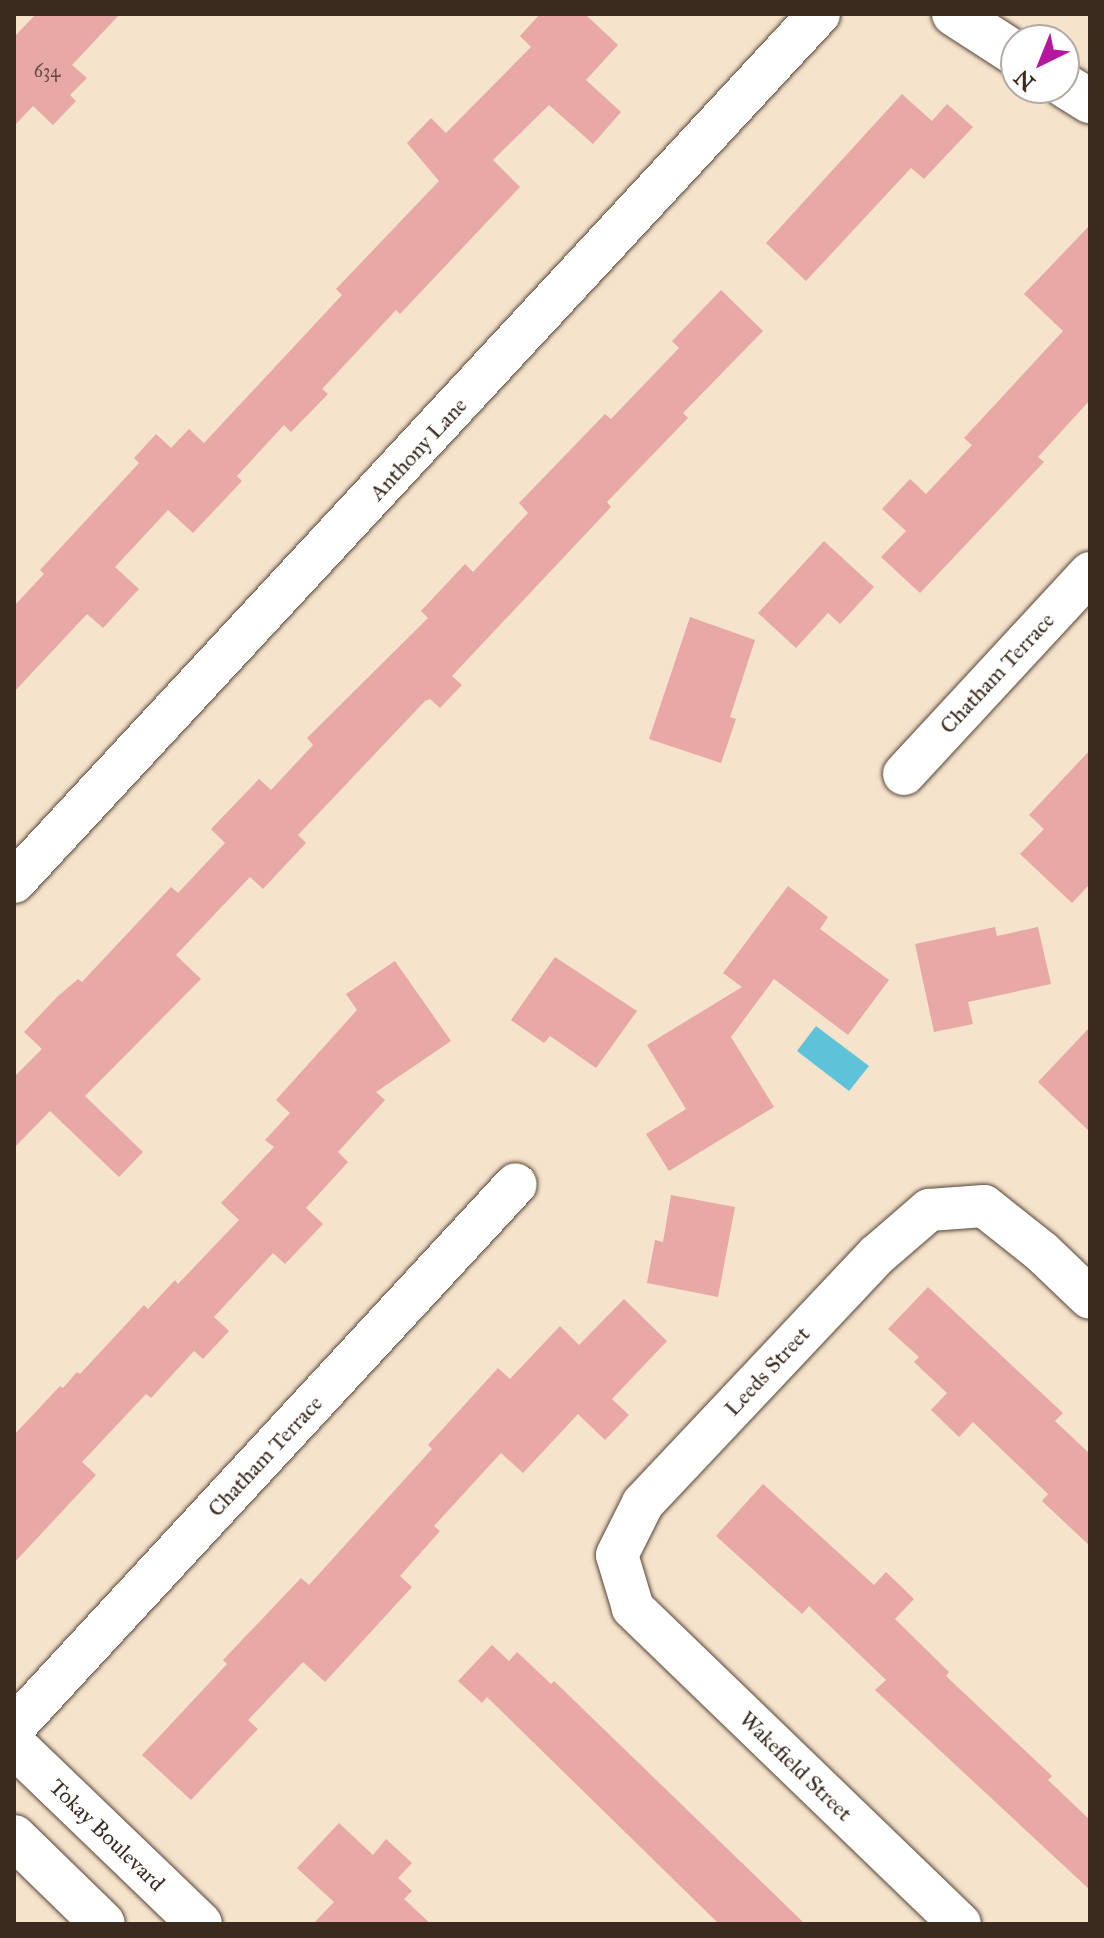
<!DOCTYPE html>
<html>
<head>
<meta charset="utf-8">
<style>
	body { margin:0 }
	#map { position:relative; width:1104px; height:1938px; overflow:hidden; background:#f6e3cc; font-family:"IM FELL Great Primer",serif }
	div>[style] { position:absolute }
	.water>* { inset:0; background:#5cc3d9 }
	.building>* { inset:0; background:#e7a8a6 }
	.roads { filter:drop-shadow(0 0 2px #574638) drop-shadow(0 0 2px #574638) }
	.street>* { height:42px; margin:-21px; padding:0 21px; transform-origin:21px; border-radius:21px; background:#fff }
	.secondary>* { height:44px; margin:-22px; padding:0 22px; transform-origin:22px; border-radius:22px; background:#fff }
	span { translate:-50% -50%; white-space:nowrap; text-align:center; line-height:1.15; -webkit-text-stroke:6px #fff; paint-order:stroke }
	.number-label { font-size:18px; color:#664a40 }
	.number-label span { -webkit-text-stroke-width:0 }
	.street-label { font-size:22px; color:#3b2a1e }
	.frame { position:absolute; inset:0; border:16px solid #3b2a1e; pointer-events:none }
	.north { position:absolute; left:1000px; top:24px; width:80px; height:80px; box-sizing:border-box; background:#fff; border:2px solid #b1aaa5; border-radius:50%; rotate:223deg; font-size:22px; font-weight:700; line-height:32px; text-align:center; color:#3b2a1e }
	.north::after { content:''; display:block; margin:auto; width:28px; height:36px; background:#b5179e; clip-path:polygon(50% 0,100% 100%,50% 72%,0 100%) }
</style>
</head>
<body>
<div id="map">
	<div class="water">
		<div style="clip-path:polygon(816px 1026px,869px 1066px,849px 1091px,797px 1051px)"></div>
	</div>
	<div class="building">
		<div style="clip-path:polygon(36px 14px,120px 14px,72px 65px,87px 78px,70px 95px,76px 101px,53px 125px,33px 106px,14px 126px,14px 37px)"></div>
		<div style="clip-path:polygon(540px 14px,585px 14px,618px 45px,586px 80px,621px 112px,593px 144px,549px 105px,493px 160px,520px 187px,400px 314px,396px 310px,322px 389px,328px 394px,291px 432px,284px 425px,237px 476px,242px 481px,193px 533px,168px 510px,115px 567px,139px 589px,103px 628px,87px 614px,14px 692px,14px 606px,44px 574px,40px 570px,139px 463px,134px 458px,156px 434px,171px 448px,189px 429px,204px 443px,342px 295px,336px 289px,439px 181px,407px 143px,431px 118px,446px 133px,531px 47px,520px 36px)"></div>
		<div style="clip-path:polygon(902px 94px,932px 121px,947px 104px,973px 127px,924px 179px,911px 168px,806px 281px,766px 243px)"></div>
		<div style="clip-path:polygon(1090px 225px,1090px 400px,1038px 457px,1044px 462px,920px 593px,881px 557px,906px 531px,882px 509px,910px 479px,926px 494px,972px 445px,964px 438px,1063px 331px,1024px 294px)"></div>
		<div style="clip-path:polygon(721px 290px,763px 331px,683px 413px,688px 418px,607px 502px,611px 507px,452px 676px,462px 685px,440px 708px,430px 699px,425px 701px,298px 835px,306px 843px,263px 889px,250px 877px,176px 955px,201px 979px,85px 1096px,143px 1152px,119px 1177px,50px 1111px,14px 1148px,14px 1077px,42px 1049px,24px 1032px,57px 997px,78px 979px,82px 982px,171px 887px,178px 893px,225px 843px,211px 829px,259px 779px,271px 790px,313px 745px,307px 738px,428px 618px,421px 611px,465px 564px,473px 572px,528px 513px,519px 503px,605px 414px,611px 419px,679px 348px,672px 341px)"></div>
		<div style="clip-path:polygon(824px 541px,874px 587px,840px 624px,828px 613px,796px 648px,758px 613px)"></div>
		<div style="clip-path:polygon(690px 617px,755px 640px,730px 717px,736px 719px,721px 763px,649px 739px)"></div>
		<div style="clip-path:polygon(1090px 750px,1090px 884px,1072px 903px,1020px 854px,1044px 829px,1029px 815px)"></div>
		<div style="clip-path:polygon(788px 886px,828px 917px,820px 929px,889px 980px,848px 1035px,774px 979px,731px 1037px,774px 1107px,669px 1171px,646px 1134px,686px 1109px,647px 1045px,742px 987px,723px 973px)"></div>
		<div style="clip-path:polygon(995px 927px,997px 936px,1038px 927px,1051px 984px,968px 1002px,973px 1024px,934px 1032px,915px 944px)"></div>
		<div style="clip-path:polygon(555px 957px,637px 1011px,596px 1068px,550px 1036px,544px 1043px,511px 1020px)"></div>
		<div style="clip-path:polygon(395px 961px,451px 1041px,376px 1092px,385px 1100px,338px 1152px,348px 1162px,306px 1208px,323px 1224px,285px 1264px,273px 1253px,214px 1317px,229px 1331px,203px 1359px,194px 1351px,151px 1398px,146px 1394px,82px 1462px,96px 1475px,14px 1563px,14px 1435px,60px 1386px,63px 1388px,77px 1372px,80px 1374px,144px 1305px,148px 1309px,175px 1280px,178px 1284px,239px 1220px,221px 1203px,274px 1147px,265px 1140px,290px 1113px,276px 1100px,357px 1010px,346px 994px)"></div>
		<div style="clip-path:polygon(1090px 1027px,1090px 1132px,1038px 1082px)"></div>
		<div style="clip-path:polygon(671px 1195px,735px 1207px,718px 1297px,647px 1283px,655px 1240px,663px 1242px)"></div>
		<div style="clip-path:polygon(928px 1287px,1063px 1413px,1055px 1421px,1090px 1454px,1090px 1546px,1042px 1501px,1048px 1494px,973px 1422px,959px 1437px,931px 1410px,947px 1393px,914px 1362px,919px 1357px,888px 1329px)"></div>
		<div style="clip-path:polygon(624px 1299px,667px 1341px,612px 1399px,629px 1415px,605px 1440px,578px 1414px,523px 1473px,501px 1453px,434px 1526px,440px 1531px,400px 1576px,412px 1587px,325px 1682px,303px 1662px,248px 1720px,258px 1729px,191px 1800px,142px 1755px,227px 1664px,223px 1660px,301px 1578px,309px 1585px,432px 1449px,428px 1445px,498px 1368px,510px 1379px,560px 1326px,579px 1345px)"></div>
		<div style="clip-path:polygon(763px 1484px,874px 1585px,886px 1572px,914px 1599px,895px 1619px,949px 1672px,946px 1676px,1052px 1776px,1048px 1780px,1090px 1820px,1090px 1890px,875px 1690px,886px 1680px,809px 1606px,802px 1614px,716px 1536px)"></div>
		<div style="clip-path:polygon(492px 1645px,509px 1661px,517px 1652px,551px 1684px,554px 1681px,805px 1924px,719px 1924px,487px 1697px,482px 1703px,458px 1681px)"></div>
		<div style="clip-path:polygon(339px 1823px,373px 1855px,386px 1839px,412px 1863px,398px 1878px,412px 1891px,404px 1899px,431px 1924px,313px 1924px,334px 1902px,297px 1868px)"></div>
	</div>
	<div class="roads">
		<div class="street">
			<div style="left:904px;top:774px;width:274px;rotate:-47.2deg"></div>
			<div style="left:14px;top:882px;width:1184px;rotate:-47.16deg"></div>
			<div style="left:14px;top:1727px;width:739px;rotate:-47.25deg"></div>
			<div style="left:960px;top:1924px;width:455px;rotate:-136deg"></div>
			<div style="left:633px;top:1608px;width:55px;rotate:-106.8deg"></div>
			<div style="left:617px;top:1555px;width:58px;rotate:-63.4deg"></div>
			<div style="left:643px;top:1503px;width:341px;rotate:-46.7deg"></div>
			<div style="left:877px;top:1255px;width:69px;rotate:-40.9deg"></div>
			<div style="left:929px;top:1210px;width:55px;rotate:-4.2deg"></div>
			<div style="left:984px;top:1206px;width:74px;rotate:38.4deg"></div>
			<div style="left:1042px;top:1252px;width:66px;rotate:43.8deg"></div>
		</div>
		<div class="secondary">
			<div style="left:954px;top:14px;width:74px;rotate:32.8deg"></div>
			<div style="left:1064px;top:85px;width:31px;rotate:32deg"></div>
			<div style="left:14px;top:1745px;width:258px;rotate:43.9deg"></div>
			<div style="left:14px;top:1837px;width:124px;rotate:44.3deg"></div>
		</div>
	</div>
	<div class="number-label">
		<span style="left:47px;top:71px">634</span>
	</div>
	<div class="street-label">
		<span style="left:418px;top:449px;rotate:-47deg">Anthony Lane</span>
		<span style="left:997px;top:673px;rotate:-47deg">Chatham Terrace</span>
		<span style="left:767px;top:1371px;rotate:-47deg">Leeds Street</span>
		<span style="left:265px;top:1456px;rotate:-47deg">Chatham Terrace</span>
		<span style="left:796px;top:1766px;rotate:44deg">Wakefield Street</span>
		<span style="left:107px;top:1835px;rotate:44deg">Tokay Boulevard</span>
	</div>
	<div class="frame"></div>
	<div class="north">N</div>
</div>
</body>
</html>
